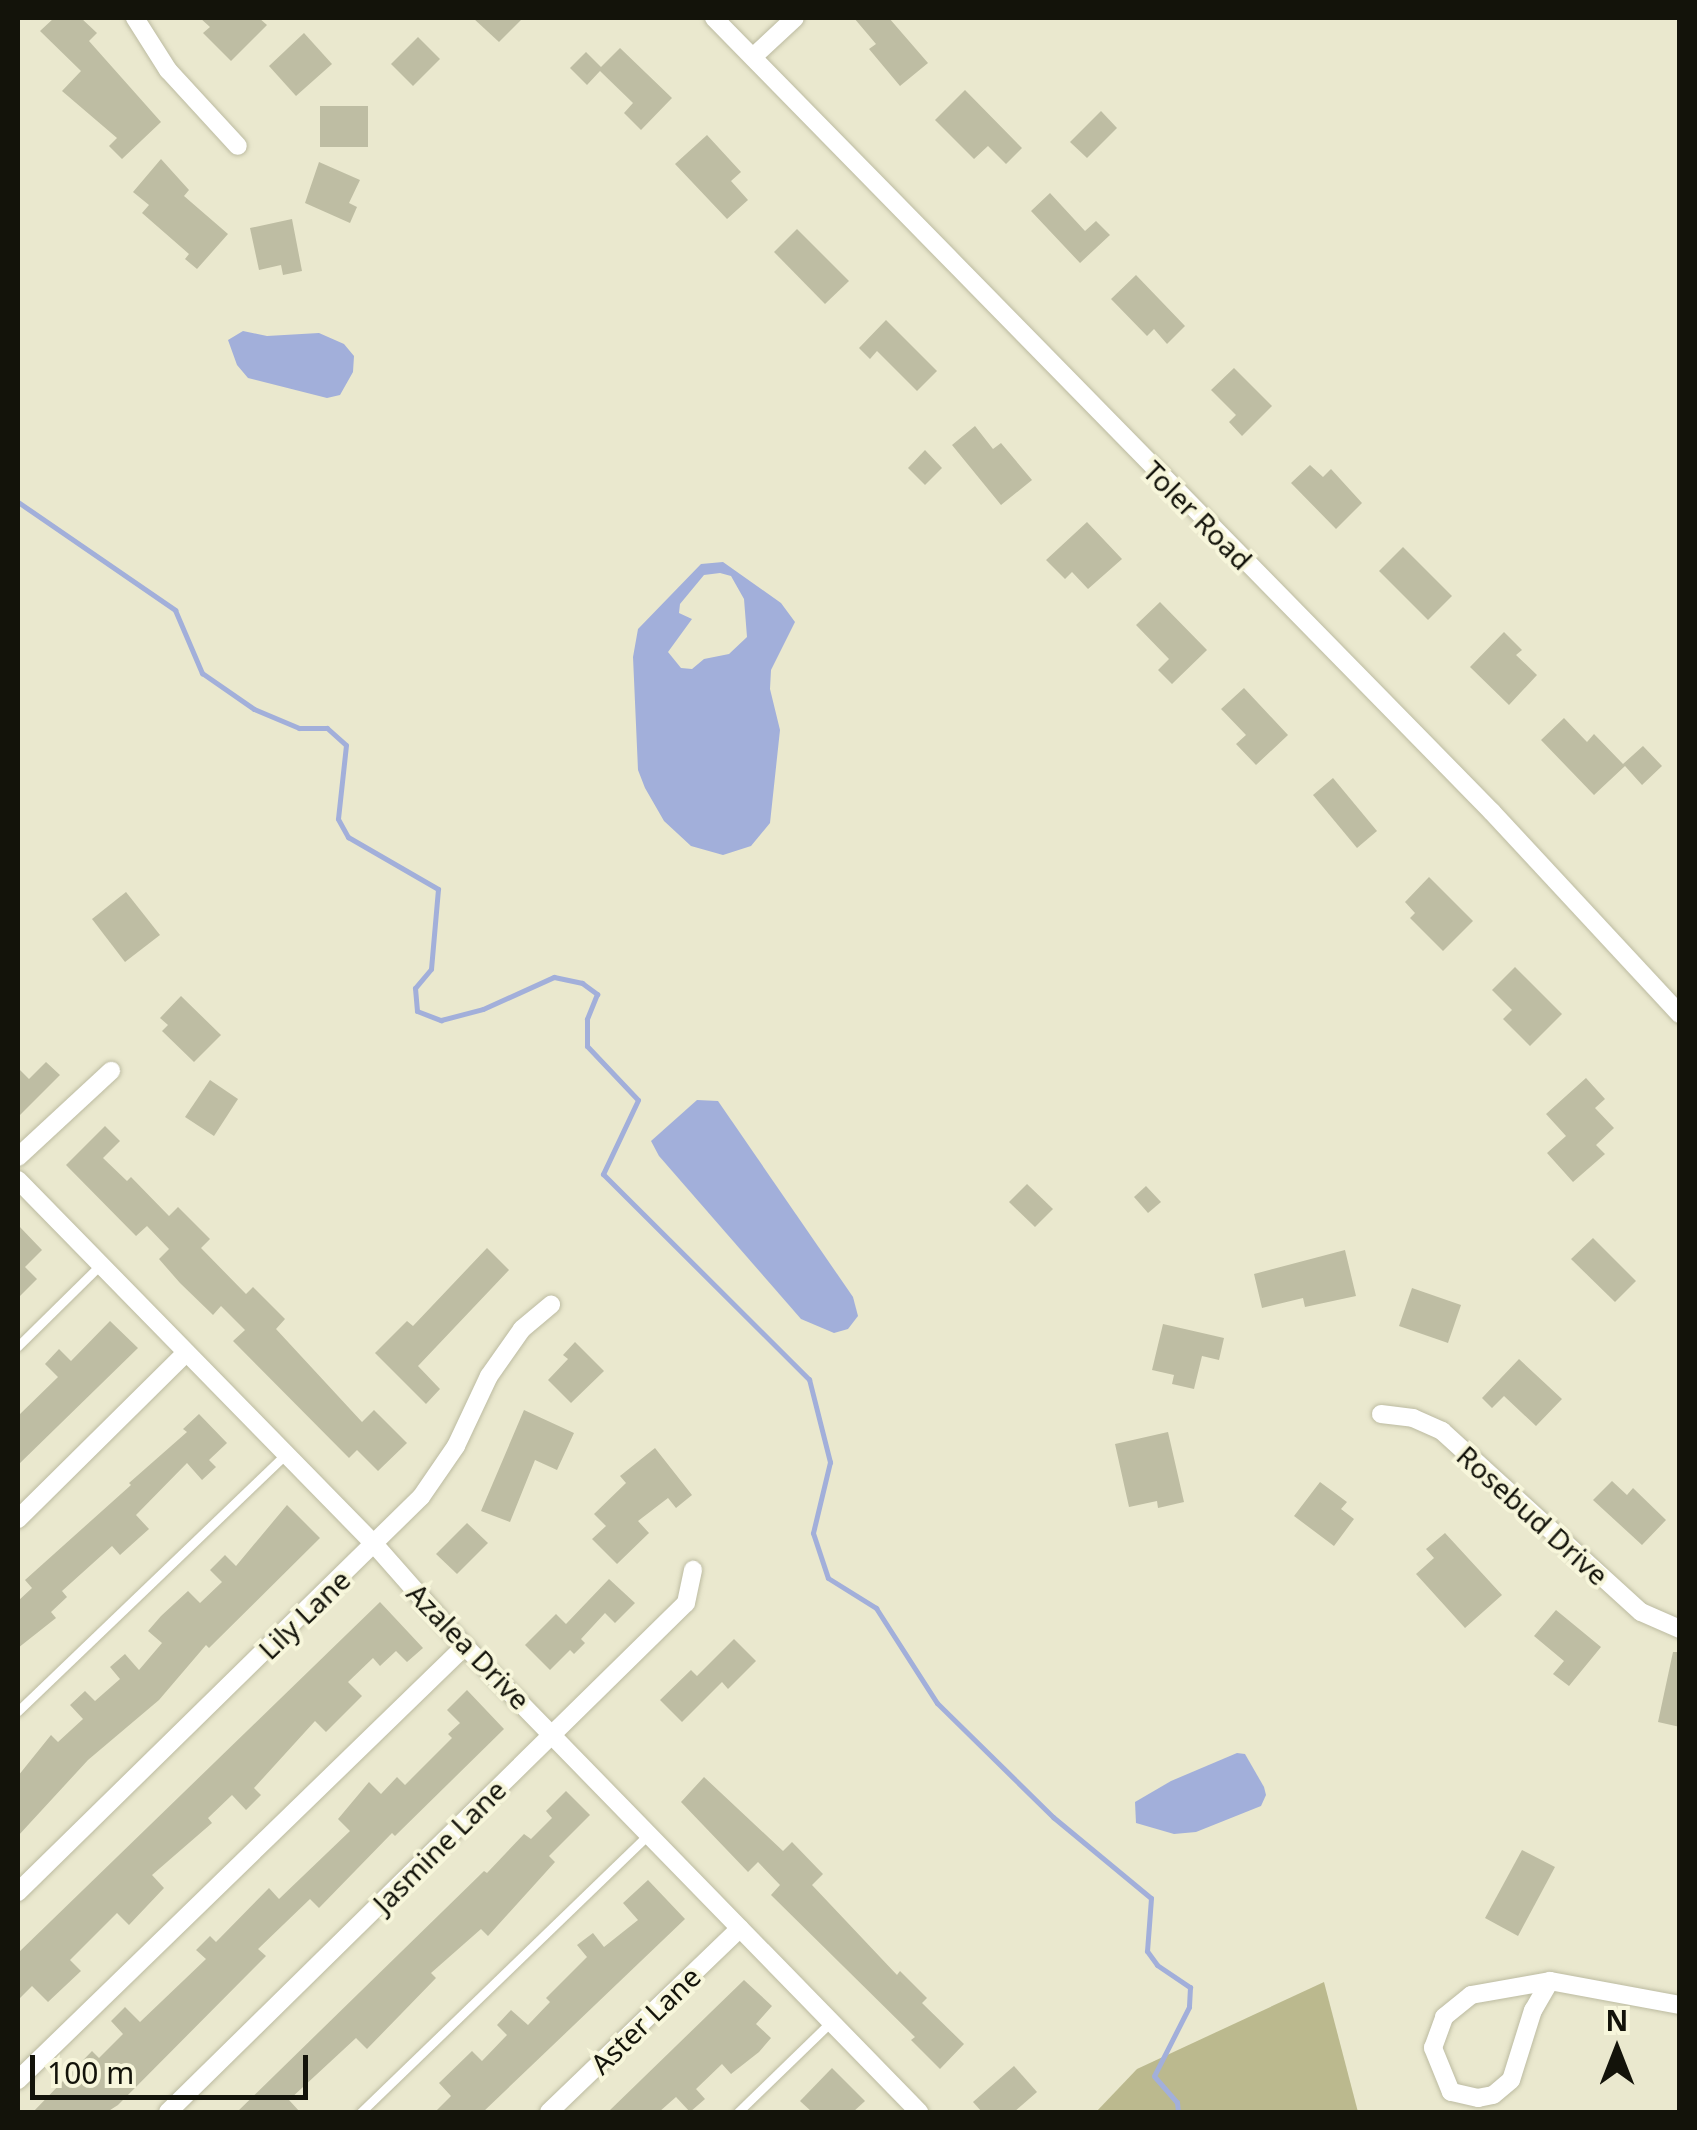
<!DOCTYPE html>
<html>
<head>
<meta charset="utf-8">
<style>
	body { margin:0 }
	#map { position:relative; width:1697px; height:2130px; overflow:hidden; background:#eae8ce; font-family:"Noto Sans",sans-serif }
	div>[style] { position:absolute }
	.green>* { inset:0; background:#bbb98e }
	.water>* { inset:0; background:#a2afda }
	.stream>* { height:5px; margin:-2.5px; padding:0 2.5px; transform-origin:2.5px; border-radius:2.5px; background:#a2afda }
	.building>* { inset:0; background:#bebda3 }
	.roads { filter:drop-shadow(0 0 2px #bcbba1) drop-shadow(0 0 2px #bcbba1) }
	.lane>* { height:9px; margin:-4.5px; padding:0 4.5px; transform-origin:4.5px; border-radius:4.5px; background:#fff }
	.street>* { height:18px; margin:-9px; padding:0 9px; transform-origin:9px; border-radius:9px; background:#fff }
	span { translate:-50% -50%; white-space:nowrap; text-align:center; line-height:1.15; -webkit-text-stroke:8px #f7f6db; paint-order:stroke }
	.street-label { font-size:28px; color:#13130a }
	.frame { position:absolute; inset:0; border:20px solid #13130a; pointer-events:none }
	.north { position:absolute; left:1567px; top:2000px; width:100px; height:100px; -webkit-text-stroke:8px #f7f6db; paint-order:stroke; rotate:0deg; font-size:28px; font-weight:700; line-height:40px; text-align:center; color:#13130a }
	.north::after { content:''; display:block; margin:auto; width:35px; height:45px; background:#13130a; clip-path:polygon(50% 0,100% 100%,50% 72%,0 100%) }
	.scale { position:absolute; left:30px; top:2055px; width:278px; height:45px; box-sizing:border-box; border:5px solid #13130a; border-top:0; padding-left:12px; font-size:30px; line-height:35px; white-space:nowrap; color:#13130a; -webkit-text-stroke:8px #f7f6db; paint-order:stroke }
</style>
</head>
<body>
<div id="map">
	<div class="green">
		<div style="clip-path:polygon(1324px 1982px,1358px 2112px,1096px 2112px,1137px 2069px)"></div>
	</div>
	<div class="water">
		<div style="clip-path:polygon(243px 331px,267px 336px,319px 333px,344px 344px,354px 356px,353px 372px,340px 395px,327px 398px,248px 378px,237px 365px,228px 340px)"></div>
		<div style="clip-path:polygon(evenodd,723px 562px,781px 603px,795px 622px,771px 670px,770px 689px,780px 730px,770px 823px,751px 846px,723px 855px,691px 846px,664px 821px,645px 788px,638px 770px,633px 657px,638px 629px,701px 564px,723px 562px,720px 573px,731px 576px,744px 599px,747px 637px,729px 654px,704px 659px,692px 669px,681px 668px,668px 652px,692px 619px,679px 613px,680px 604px,704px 575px,720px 573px)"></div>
		<div style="clip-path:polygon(697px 1100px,718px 1101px,853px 1297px,858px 1316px,848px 1329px,834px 1333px,801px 1319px,659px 1156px,651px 1141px)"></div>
		<div style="clip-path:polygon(1237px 1753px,1245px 1754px,1264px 1787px,1266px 1795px,1261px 1806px,1196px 1832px,1174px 1834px,1136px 1823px,1135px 1802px,1171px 1781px)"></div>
	</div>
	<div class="stream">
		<div style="left:18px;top:502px;width:191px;rotate:34.5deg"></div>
		<div style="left:175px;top:610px;width:69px;rotate:66.8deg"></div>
		<div style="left:202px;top:673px;width:63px;rotate:34.7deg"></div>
		<div style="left:254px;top:709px;width:49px;rotate:22.9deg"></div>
		<div style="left:299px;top:728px;width:28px"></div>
		<div style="left:327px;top:728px;width:25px;rotate:42deg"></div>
		<div style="left:346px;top:745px;width:74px;rotate:96.2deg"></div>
		<div style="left:338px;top:819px;width:21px;rotate:61deg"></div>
		<div style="left:348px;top:837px;width:104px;rotate:30deg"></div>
		<div style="left:438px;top:889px;width:80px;rotate:95deg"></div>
		<div style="left:431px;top:969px;width:25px;rotate:130deg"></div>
		<div style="left:415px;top:988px;width:23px;rotate:85deg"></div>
		<div style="left:417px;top:1011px;width:26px;rotate:21deg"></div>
		<div style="left:441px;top:1020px;width:43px;rotate:-14.7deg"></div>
		<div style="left:483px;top:1009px;width:78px;rotate:-24.3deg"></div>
		<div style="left:554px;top:977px;width:29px;rotate:12deg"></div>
		<div style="left:582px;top:983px;width:19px;rotate:36deg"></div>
		<div style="left:597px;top:994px;width:27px;rotate:112deg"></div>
		<div style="left:587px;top:1019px;width:27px;rotate:90deg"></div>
		<div style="left:587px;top:1046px;width:74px;rotate:46.6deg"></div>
		<div style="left:638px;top:1100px;width:82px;rotate:115.3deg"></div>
		<div style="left:603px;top:1174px;width:291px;rotate:44.9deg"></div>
		<div style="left:809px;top:1379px;width:86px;rotate:75.8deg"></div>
		<div style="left:830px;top:1462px;width:73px;rotate:103.5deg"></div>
		<div style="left:813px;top:1533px;width:47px;rotate:71.6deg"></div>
		<div style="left:828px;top:1578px;width:57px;rotate:32deg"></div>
		<div style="left:876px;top:1608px;width:113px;rotate:57.3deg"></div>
		<div style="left:937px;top:1703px;width:163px;rotate:44.5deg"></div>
		<div style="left:1053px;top:1817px;width:127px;rotate:39.6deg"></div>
		<div style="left:1151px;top:1898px;width:53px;rotate:94.3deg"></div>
		<div style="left:1147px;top:1951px;width:17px;rotate:54deg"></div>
		<div style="left:1157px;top:1965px;width:40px;rotate:34deg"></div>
		<div style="left:1190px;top:1987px;width:20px;rotate:93deg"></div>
		<div style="left:1189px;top:2007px;width:77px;rotate:116.9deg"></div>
		<div style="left:1154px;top:2076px;width:35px;rotate:49deg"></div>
		<div style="left:1177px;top:2102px;width:10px;rotate:84deg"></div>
	</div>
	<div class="building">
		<div style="clip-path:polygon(54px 18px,81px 18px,97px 33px,89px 41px,161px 122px,122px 159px,109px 146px,117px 138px,62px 91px,81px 71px,40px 31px)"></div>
		<div style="clip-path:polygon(200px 18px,259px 18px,267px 25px,231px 61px,203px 33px,210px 27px)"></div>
		<div style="clip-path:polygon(473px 18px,523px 18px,499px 42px)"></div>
		<div style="clip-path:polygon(854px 18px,889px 18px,928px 63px,900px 86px,869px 49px,876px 44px)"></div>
		<div style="clip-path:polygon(304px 33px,332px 64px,296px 96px,269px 66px)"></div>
		<div style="clip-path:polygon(418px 37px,440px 59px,413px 86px,391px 64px)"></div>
		<div style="clip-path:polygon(620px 48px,672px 98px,641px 130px,624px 113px,633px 103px,600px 71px,587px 85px,570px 68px,586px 52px,601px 67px)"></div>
		<div style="clip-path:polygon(965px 90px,1022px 148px,1006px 164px,988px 146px,974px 159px,935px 120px)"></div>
		<div style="clip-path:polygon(320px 106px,368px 106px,368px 147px,320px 147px)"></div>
		<div style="clip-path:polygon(1101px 111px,1117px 128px,1087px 158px,1070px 142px)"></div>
		<div style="clip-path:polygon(707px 135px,741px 172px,731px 181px,748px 200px,727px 219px,675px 164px)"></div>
		<div style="clip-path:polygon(161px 159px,189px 190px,184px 196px,228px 234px,197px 269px,185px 259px,189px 254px,142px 213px,149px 205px,133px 192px)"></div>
		<div style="clip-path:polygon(319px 162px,360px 180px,349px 203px,357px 207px,350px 223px,305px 203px)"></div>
		<div style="clip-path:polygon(1050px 193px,1085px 231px,1096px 221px,1110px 235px,1080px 263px,1031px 211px)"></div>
		<div style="clip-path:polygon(292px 219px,302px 271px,283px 275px,281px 265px,259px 270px,250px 228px)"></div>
		<div style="clip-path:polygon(797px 229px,849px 281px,825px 304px,774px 252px)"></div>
		<div style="clip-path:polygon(1136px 275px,1185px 326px,1167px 344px,1154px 329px,1147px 336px,1111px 299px)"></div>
		<div style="clip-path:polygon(886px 320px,937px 371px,917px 391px,877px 351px,870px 359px,859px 348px)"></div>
		<div style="clip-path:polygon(1234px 368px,1272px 406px,1242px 436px,1229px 422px,1236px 415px,1211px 390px)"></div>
		<div style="clip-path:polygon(975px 426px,993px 449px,1001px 443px,1032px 480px,1001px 505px,952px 445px)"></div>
		<div style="clip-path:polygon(925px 450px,942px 468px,925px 485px,908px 468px)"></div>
		<div style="clip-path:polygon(1310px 465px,1323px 477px,1331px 469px,1362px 503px,1336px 529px,1291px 483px)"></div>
		<div style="clip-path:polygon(1087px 522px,1122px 559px,1088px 589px,1072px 572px,1065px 579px,1046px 560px)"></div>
		<div style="clip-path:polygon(1403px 547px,1452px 596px,1428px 620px,1379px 571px)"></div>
		<div style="clip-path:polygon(1160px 602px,1207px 650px,1172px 684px,1158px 670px,1169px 659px,1136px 625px)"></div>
		<div style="clip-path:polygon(1504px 632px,1522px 650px,1516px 655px,1537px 675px,1509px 705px,1470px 667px)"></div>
		<div style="clip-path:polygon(1244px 688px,1288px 735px,1256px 765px,1236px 744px,1246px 735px,1221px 709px)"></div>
		<div style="clip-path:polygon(1564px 718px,1587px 742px,1594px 734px,1623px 764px,1643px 746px,1662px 766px,1642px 785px,1625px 766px,1594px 795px,1541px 740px)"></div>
		<div style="clip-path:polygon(1333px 778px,1377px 831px,1357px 848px,1313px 795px)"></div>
		<div style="clip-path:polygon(1429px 877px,1473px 921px,1443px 951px,1410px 918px,1415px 913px,1405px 902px)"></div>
		<div style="clip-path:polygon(126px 892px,160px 935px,125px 962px,92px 919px)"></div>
		<div style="clip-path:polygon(1515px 967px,1562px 1014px,1530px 1046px,1503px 1019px,1512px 1010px,1492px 990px)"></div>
		<div style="clip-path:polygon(181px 996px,221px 1035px,194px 1062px,162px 1031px,168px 1025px,160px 1018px)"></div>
		<div style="clip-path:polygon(46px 1062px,60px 1075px,18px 1117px,18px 1068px,29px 1079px)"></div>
		<div style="clip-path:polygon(1586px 1078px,1605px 1099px,1595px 1108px,1614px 1128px,1596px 1145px,1605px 1154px,1573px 1182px,1547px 1153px,1566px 1136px,1546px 1114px)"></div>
		<div style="clip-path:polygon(210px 1080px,238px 1099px,214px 1136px,185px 1117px)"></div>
		<div style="clip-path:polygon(105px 1126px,120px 1141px,103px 1158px,127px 1181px,131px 1177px,169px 1216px,178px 1207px,210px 1239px,201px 1248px,246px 1294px,253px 1287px,285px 1319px,276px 1329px,362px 1422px,374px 1410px,407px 1443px,378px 1471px,357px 1450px,349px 1458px,233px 1341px,245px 1330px,221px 1306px,213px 1315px,180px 1283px,159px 1259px,169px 1249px,147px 1226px,136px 1236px,66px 1165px)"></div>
		<div style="clip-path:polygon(1027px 1184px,1053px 1209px,1035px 1227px,1009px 1202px)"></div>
		<div style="clip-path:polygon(1146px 1186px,1161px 1202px,1148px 1213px,1134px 1197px)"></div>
		<div style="clip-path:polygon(18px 1225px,42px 1250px,25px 1267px,37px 1279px,18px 1298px)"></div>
		<div style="clip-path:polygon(1593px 1238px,1636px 1281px,1615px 1302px,1571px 1259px)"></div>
		<div style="clip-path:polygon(487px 1248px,509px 1270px,418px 1366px,440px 1389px,426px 1404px,375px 1353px,407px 1321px,413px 1326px)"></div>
		<div style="clip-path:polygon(1345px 1250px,1356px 1296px,1305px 1307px,1303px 1298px,1262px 1308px,1254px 1274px)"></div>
		<div style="clip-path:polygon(1412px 1288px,1461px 1305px,1448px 1343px,1399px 1326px)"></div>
		<div style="clip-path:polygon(110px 1321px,138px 1348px,18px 1465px,18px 1416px,58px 1377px,45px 1364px,59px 1349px,71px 1361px)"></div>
		<div style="clip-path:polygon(1163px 1324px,1224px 1338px,1219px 1360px,1202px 1356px,1194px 1389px,1172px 1384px,1174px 1375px,1152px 1370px)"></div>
		<div style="clip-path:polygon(575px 1342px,604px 1371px,571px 1403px,548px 1380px,568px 1359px,563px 1355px)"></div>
		<div style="clip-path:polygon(1519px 1359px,1562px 1399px,1536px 1426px,1504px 1396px,1492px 1408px,1482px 1398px)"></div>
		<div style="clip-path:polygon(524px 1410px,574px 1433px,557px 1470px,535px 1460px,510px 1522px,481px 1511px)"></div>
		<div style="clip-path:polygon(199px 1414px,227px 1443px,209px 1460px,216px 1467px,202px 1480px,187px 1463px,136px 1515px,149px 1529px,120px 1555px,112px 1546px,62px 1591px,67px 1597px,51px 1612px,56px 1618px,18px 1648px,18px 1601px,32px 1588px,25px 1580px,131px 1485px,129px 1483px,187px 1432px,183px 1429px)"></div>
		<div style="clip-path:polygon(1168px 1432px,1184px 1502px,1158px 1508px,1157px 1501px,1129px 1507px,1115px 1444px)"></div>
		<div style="clip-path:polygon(655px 1448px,692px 1495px,676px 1508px,668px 1498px,638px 1521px,649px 1533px,617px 1564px,592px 1539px,606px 1526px,594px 1514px,626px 1483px,620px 1476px)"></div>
		<div style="clip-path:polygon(1612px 1481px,1627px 1495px,1633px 1488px,1666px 1520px,1642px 1545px,1593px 1500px)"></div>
		<div style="clip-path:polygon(1320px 1482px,1347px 1502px,1341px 1509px,1354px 1519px,1334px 1546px,1294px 1516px)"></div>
		<div style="clip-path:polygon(287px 1505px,320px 1538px,209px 1648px,206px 1645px,159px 1700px,88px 1760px,18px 1836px,18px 1776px,51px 1735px,58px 1742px,83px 1719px,70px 1705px,85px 1691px,95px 1701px,120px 1679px,110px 1667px,125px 1654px,139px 1670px,162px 1643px,148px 1631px,161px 1616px,188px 1591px,200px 1603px,222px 1582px,210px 1570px,225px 1555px,236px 1566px)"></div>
		<div style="clip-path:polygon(467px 1523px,488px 1543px,457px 1574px,436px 1554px)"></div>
		<div style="clip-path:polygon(1445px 1533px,1502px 1595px,1465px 1628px,1416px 1574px,1434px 1558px,1426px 1549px)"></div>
		<div style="clip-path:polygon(609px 1579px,635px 1603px,615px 1623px,605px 1613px,581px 1639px,585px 1643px,574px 1654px,570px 1650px,550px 1670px,525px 1645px,556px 1614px,566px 1624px)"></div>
		<div style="clip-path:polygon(380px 1602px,423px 1648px,407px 1662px,396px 1651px,380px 1666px,373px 1658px,348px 1682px,362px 1696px,326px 1732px,315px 1721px,254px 1788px,261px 1795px,246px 1810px,232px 1795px,208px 1818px,212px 1823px,152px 1875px,164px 1888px,129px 1925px,117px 1913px,70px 1960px,81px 1971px,48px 2002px,32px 1986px,18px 2000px,18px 1953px)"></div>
		<div style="clip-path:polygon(1556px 1610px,1601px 1647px,1569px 1686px,1553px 1674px,1564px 1661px,1534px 1636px)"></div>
		<div style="clip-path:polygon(734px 1639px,756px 1661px,728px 1689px,722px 1682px,682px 1722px,660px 1700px,691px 1670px,697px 1676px)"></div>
		<div style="clip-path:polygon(1673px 1652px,1680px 1652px,1680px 1727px,1658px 1722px)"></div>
		<div style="clip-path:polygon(467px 1690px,504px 1729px,395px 1836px,392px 1833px,319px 1908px,310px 1899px,258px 1949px,266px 1956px,118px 2105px,107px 2112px,33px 2112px,92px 2051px,99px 2058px,123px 2034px,111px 2021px,125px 2007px,140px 2022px,206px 1959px,196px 1950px,210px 1936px,216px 1942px,269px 1888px,279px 1899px,350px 1831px,338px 1819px,369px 1782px,381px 1794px,397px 1777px,405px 1785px,452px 1738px,448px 1734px,460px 1723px,447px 1710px)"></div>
		<div style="clip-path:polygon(704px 1777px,783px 1851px,792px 1842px,823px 1874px,812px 1885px,897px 1975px,900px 1971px,927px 1998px,922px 2003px,964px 2044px,940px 2069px,911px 2040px,915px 2037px,771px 1895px,780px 1885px,758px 1862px,748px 1872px,681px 1802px)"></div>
		<div style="clip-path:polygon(566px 1791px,590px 1815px,549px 1856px,555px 1862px,488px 1936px,481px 1929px,431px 1973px,436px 1978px,367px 2049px,356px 2038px,289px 2100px,300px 2112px,237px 2112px,484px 1871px,487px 1873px,524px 1834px,531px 1839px,552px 1818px,546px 1811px)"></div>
		<div style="clip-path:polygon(1522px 1850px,1555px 1867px,1518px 1936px,1485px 1918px)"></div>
		<div style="clip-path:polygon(648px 1880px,685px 1919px,483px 2112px,435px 2112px,451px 2096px,439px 2083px,472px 2051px,482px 2061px,507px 2035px,497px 2025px,511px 2010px,528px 2025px,550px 2002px,546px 1998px,587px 1957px,577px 1945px,593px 1933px,604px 1947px,638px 1920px,623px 1903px)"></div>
		<div style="clip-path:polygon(744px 1980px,772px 2006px,756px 2024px,771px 2038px,759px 2052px,731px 2074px,722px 2064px,696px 2089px,705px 2099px,690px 2112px,676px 2097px,659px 2112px,608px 2112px)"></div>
		<div style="clip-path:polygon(1014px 2066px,1037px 2092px,1014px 2112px,982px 2112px,973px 2102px)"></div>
		<div style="clip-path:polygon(832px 2068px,865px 2101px,853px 2112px,812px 2112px,800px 2101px)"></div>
	</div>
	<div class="roads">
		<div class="lane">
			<div style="left:18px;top:1346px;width:115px;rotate:-44.6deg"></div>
			<div style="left:18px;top:1711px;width:371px;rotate:-43.8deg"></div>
			<div style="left:361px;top:2112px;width:400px;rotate:-44deg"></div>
			<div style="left:738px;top:2112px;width:129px;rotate:-44.1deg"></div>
		</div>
		<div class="street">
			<div style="left:135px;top:18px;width:62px;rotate:57.6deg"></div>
			<div style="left:168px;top:70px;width:103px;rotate:47.4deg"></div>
			<div style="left:714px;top:18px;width:1112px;rotate:45.58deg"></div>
			<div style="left:1492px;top:812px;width:276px;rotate:47.1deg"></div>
			<div style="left:753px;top:57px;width:57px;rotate:-42.9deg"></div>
			<div style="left:18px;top:1157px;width:127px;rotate:-42.8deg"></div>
			<div style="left:18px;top:1180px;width:511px;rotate:45.63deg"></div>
			<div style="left:375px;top:1545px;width:124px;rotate:48.6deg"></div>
			<div style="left:457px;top:1638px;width:662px;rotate:45.73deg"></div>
			<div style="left:1381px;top:1414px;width:32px;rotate:7deg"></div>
			<div style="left:1413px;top:1418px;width:32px;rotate:24deg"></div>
			<div style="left:1442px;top:1431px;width:269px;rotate:42.3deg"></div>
			<div style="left:1641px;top:1612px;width:43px;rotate:23.6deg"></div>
			<div style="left:18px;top:1519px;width:236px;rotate:-44.7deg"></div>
			<div style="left:18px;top:1892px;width:564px;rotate:-44.43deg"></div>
			<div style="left:421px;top:1497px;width:62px;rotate:-55.5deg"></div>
			<div style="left:456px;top:1446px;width:77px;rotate:-64.8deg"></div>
			<div style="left:489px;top:1376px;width:57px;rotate:-54.9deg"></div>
			<div style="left:522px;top:1329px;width:38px;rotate:-40deg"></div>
			<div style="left:1550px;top:1981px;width:34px;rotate:120deg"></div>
			<div style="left:1533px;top:2010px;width:73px;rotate:107.4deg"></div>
			<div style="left:1511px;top:2080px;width:23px;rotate:140deg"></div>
			<div style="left:1493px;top:2095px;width:15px;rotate:169deg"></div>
			<div style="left:1478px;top:2098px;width:28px;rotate:-167deg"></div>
			<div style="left:1451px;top:2092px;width:48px;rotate:-112.2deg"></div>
			<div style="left:1433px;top:2048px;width:33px;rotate:-70deg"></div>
			<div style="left:1444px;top:2017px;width:35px;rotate:-39deg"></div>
			<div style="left:1471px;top:1995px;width:80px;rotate:-10deg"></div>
			<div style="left:1550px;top:1981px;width:132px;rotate:10.5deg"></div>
			<div style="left:18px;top:2080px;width:623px;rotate:-44.15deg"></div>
			<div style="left:168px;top:2112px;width:726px;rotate:-44.5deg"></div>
			<div style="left:686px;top:1603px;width:34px;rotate:-78deg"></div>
			<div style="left:549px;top:2112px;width:265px;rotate:-43.9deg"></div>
		</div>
	</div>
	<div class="street-label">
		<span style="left:1198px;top:515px;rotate:45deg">Toler Road</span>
		<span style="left:1533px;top:1515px;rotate:42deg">Rosebud Drive</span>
		<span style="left:304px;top:1614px;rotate:-44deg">Lily Lane</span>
		<span style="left:469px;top:1646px;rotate:46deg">Azalea Drive</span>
		<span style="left:439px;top:1846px;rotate:-45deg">Jasmine Lane</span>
		<span style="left:645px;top:2020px;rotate:-44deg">Aster Lane</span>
	</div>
	<div class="frame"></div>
	<div class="north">N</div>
	<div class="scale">100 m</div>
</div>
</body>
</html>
